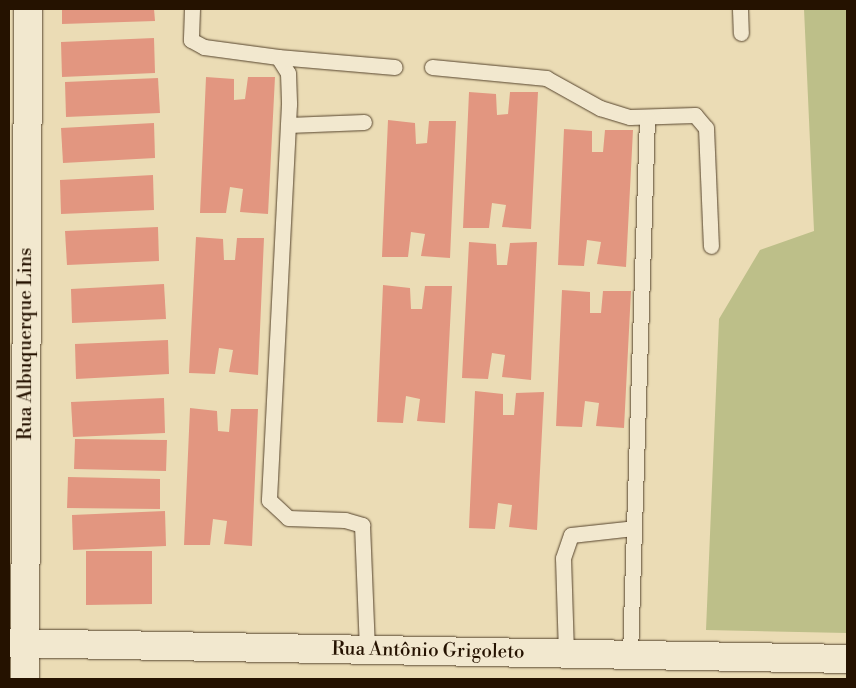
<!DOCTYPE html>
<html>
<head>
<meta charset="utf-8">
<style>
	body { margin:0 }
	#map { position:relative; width:856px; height:688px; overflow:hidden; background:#ebdcb5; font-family:"Libre Bodoni",serif }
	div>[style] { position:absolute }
	.green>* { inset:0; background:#bdbf89 }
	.building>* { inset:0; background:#e29680 }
	.roads { filter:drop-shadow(0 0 1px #56442d) drop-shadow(0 0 1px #56442d) }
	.lane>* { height:15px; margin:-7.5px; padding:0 7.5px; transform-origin:7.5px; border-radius:7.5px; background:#f2e8cf }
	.street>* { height:28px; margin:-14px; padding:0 14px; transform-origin:14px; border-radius:14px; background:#f2e8cf }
	.secondary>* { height:28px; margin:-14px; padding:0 14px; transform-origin:14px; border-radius:14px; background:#f2e8cf }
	span { translate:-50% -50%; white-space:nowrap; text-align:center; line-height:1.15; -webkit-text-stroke:4px #f2e8cf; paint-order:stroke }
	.street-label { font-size:19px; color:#251200 }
	.frame { position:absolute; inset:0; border:10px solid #251200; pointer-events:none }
</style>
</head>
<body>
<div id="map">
	<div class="green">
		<div style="clip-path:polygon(804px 9px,847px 9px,847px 633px,706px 630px,719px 319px,760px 250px,814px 231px)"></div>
	</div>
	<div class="building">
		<div style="clip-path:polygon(62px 9px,154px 9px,155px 21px,62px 24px)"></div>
		<div style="clip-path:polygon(154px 38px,155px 73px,62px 77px,61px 42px)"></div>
		<div style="clip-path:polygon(206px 77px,234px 79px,234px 100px,245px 99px,248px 77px,275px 77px,268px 214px,240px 212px,243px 189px,230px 187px,226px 213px,200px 213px)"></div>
		<div style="clip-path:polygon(158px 78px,160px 113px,66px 117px,65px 82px)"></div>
		<div style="clip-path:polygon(469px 92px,496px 94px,497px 115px,508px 114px,510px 92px,538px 92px,531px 229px,502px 227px,506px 205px,492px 203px,489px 228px,463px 228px)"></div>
		<div style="clip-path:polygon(388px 120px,415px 123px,416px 144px,427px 143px,429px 121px,456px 121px,450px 258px,421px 256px,425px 234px,411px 232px,408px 257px,382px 257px)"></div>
		<div style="clip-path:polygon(154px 123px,155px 158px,63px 163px,61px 128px)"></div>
		<div style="clip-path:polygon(564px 129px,592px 131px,592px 152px,603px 152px,605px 130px,633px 130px,626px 267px,597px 264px,601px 242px,587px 240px,584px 266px,558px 265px)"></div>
		<div style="clip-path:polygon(153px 175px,154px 210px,61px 214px,60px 180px)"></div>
		<div style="clip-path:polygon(158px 227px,159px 261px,67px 265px,65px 231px)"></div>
		<div style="clip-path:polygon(196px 237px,223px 239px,224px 260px,235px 260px,237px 238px,264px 238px,258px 375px,229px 372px,233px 350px,219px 348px,215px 374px,189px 373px)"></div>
		<div style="clip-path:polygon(469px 242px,496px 244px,497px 265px,507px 265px,510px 243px,537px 242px,531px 380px,502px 377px,505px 355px,492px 353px,488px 379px,462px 378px)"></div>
		<div style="clip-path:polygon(164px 284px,166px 319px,72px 323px,71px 289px)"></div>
		<div style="clip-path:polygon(383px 285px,410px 288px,411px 309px,422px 309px,425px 286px,452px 286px,445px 423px,417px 421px,420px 399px,406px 396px,403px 423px,377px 422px)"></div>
		<div style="clip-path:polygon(562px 290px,590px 292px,590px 313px,601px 313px,603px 291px,631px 291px,624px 428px,596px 426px,599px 403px,585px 401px,582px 427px,556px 426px)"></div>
		<div style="clip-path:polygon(168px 340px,169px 374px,76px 379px,75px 344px)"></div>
		<div style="clip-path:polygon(475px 391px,503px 394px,503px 415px,514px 415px,516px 393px,544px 392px,537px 530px,509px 527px,512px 505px,498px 503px,495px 529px,469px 528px)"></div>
		<div style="clip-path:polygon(164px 398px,165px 433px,73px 437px,71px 402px)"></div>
		<div style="clip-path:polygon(190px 408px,217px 411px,218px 431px,229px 432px,231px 409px,258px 409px,252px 546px,224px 544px,227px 521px,213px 519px,210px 545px,184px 545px)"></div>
		<div style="clip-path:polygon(75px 439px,167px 440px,166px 471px,74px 469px)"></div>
		<div style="clip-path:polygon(68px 477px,160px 479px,160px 509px,67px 508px)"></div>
		<div style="clip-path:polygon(165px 511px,166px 546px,73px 550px,72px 515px)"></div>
		<div style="clip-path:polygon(86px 551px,152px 551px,152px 604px,86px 605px)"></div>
	</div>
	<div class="roads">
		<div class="lane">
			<div style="left:192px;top:9px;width:31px;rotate:92deg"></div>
			<div style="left:191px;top:40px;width:15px;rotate:28deg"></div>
			<div style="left:204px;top:47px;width:75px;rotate:7.7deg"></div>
			<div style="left:278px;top:57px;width:19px;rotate:58deg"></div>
			<div style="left:288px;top:73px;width:31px;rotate:88deg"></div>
			<div style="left:289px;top:104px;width:397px;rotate:92.9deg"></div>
			<div style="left:269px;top:500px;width:26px;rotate:43deg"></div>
			<div style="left:288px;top:518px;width:57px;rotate:2deg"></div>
			<div style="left:345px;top:520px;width:18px;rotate:16deg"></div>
			<div style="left:362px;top:525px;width:125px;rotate:87.7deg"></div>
			<div style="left:740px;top:9px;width:24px;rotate:88deg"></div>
			<div style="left:278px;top:57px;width:117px;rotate:4.9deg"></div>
			<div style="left:432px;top:67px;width:115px;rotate:5.5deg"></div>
			<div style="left:546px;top:78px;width:62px;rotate:29.1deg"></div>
			<div style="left:600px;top:108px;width:31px;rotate:17deg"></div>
			<div style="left:630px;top:117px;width:65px;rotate:-1.8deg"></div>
			<div style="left:695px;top:115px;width:17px;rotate:50deg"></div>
			<div style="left:706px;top:128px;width:118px;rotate:87.6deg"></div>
			<div style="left:288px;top:125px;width:76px;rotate:-2.3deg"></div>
			<div style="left:566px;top:653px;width:95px;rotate:-91.8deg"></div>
			<div style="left:563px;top:558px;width:24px;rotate:-71deg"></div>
			<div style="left:571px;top:535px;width:63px;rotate:-6.3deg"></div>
			<div style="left:630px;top:655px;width:538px;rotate:-88.19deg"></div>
		</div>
		<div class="street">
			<div style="left:9px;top:643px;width:838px;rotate:1.09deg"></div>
		</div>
		<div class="secondary">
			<div style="left:25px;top:679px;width:670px;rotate:-89.74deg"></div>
		</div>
	</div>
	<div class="street-label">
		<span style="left:26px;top:344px;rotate:-90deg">Rua Albuquerque Lins</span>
		<span style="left:428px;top:651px;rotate:1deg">Rua Antônio Grigoleto</span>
	</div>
	<div class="frame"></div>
</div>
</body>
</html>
